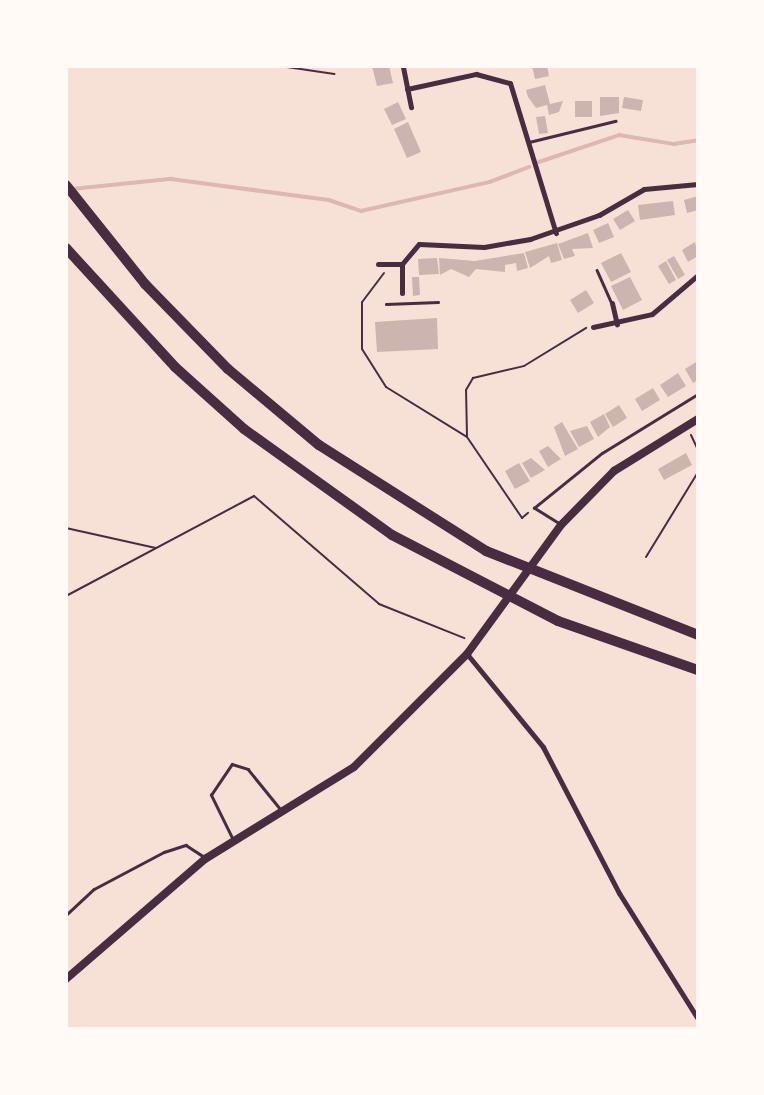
<!DOCTYPE html>
<html>
<head>
<meta charset="utf-8">
<style>
	body { margin:0 }
	#map { position:relative; width:764px; height:1095px; overflow:hidden; background:#f7e1d7; font-family:Montserrat,sans-serif }
	div>[style] { position:absolute }
	.stream>* { height:3.5px; margin:-1.75px; padding:0 1.75px; transform-origin:1.75px; border-radius:1.75px; background:#dcb8b0 }
	.building>* { inset:0; background:#ccb4b1 }
	.path>* { height:2px; margin:-1px; padding:0 1px; transform-origin:1px; border-radius:1px; background:#4a2c40 }
	.service>* { height:2.5px; margin:-1.25px; padding:0 1.25px; transform-origin:1.25px; border-radius:1.25px; background:#4a2c40 }
	.minor>* { height:5px; margin:-2.5px; padding:0 2.5px; transform-origin:2.5px; border-radius:2.5px; background:#4a2c40 }
	.secondary>* { height:8px; margin:-4px; padding:0 4px; transform-origin:4px; border-radius:4px; background:#4a2c40 }
	.motorway>* { height:10px; margin:-5px; padding:0 5px; transform-origin:5px; border-radius:5px; background:#4a2c40 }
	span { translate:-50% -50%; white-space:nowrap; text-align:center; line-height:1.15; -webkit-text-stroke:7px #fffaf5; paint-order:stroke }
	.frame { position:absolute; inset:0; border:68px solid #fffaf5; pointer-events:none }
</style>
</head>
<body>
<div id="map">
	<div class="stream">
		<div style="left:539px;top:162px;width:84px;rotate:-18.6deg"></div>
		<div style="left:619px;top:135px;width:56px;rotate:9.3deg"></div>
		<div style="left:674px;top:144px;width:24px;rotate:-9deg"></div>
		<div style="left:72px;top:189px;width:100px;rotate:-5.8deg"></div>
		<div style="left:171px;top:179px;width:159px;rotate:7.6deg"></div>
		<div style="left:329px;top:200px;width:34px;rotate:19deg"></div>
		<div style="left:361px;top:211px;width:132px;rotate:-12.7deg"></div>
		<div style="left:490px;top:182px;width:42px;rotate:-21deg"></div>
	</div>
	<div class="building">
		<div style="clip-path:polygon(372px 66px,389px 66px,393px 83px,377px 86px)"></div>
		<div style="clip-path:polygon(532px 66px,547px 66px,549px 76px,535px 79px)"></div>
		<div style="clip-path:polygon(545px 85px,550px 104px,563px 101px,559px 112px,549px 115px,547px 105px,536px 108px,528px 97px,526px 90px)"></div>
		<div style="clip-path:polygon(600px 97px,619px 97px,619px 113px,600px 116px)"></div>
		<div style="clip-path:polygon(624px 97px,643px 100px,641px 111px,622px 108px)"></div>
		<div style="clip-path:polygon(575px 101px,592px 101px,592px 117px,575px 117px)"></div>
		<div style="clip-path:polygon(398px 102px,406px 119px,392px 125px,384px 109px)"></div>
		<div style="clip-path:polygon(545px 116px,548px 133px,539px 134px,536px 117px)"></div>
		<div style="clip-path:polygon(408px 122px,421px 152px,407px 158px,394px 129px)"></div>
		<div style="clip-path:polygon(698px 196px,698px 210px,687px 213px,684px 200px)"></div>
		<div style="clip-path:polygon(673px 201px,675px 215px,640px 220px,638px 205px)"></div>
		<div style="clip-path:polygon(628px 210px,635px 221px,620px 230px,613px 219px)"></div>
		<div style="clip-path:polygon(608px 223px,614px 237px,599px 243px,593px 230px)"></div>
		<div style="clip-path:polygon(588px 233px,593px 248px,572px 249px,575px 256px,564px 259px,558px 244px)"></div>
		<div style="clip-path:polygon(695px 242px,698px 256px,688px 262px,682px 250px)"></div>
		<div style="clip-path:polygon(557px 243px,562px 260px,551px 263px,549px 256px,530px 268px,525px 252px)"></div>
		<div style="clip-path:polygon(524px 253px,528px 268px,517px 271px,516px 263px,505px 265px,505px 272px,476px 269px,469px 277px,451px 269px,440px 275px,439px 258px,475px 261px)"></div>
		<div style="clip-path:polygon(621px 253px,631px 272px,611px 282px,601px 263px)"></div>
		<div style="clip-path:polygon(674px 256px,685px 275px,678px 279px,667px 260px)"></div>
		<div style="clip-path:polygon(437px 258px,439px 274px,419px 275px,418px 259px)"></div>
		<div style="clip-path:polygon(666px 261px,676px 280px,669px 284px,658px 266px)"></div>
		<div style="clip-path:polygon(412px 277px,419px 277px,420px 295px,413px 296px)"></div>
		<div style="clip-path:polygon(630px 277px,642px 300px,623px 310px,611px 286px)"></div>
		<div style="clip-path:polygon(586px 290px,594px 303px,578px 313px,570px 300px)"></div>
		<div style="clip-path:polygon(437px 318px,438px 349px,377px 352px,375px 322px)"></div>
		<div style="clip-path:polygon(696px 362px,698px 380px,693px 383px,685px 369px)"></div>
		<div style="clip-path:polygon(678px 373px,686px 386px,668px 397px,660px 385px)"></div>
		<div style="clip-path:polygon(653px 388px,660px 400px,642px 411px,635px 399px)"></div>
		<div style="clip-path:polygon(619px 405px,627px 418px,613px 427px,605px 414px)"></div>
		<div style="clip-path:polygon(604px 414px,610px 427px,598px 437px,590px 422px)"></div>
		<div style="clip-path:polygon(562px 422px,578px 449px,565px 456px,554px 427px)"></div>
		<div style="clip-path:polygon(587px 426px,594px 439px,579px 447px,570px 431px)"></div>
		<div style="clip-path:polygon(548px 446px,561px 459px,548px 467px,539px 451px)"></div>
		<div style="clip-path:polygon(686px 453px,692px 465px,664px 480px,658px 469px)"></div>
		<div style="clip-path:polygon(531px 458px,545px 470px,531px 478px,522px 463px)"></div>
		<div style="clip-path:polygon(519px 463px,530px 481px,515px 489px,505px 471px)"></div>
	</div>
	<div class="path">
		<div style="left:280px;top:66px;width:55px;rotate:8.4deg"></div>
		<div style="left:384px;top:273px;width:36px;rotate:127deg"></div>
		<div style="left:362px;top:302px;width:47px;rotate:90deg"></div>
		<div style="left:362px;top:349px;width:45px;rotate:57.7deg"></div>
		<div style="left:386px;top:387px;width:95px;rotate:31.7deg"></div>
		<div style="left:467px;top:437px;width:98px;rotate:55.8deg"></div>
		<div style="left:522px;top:518px;width:8px;rotate:-40deg"></div>
		<div style="left:691px;top:435px;width:17px;rotate:65deg"></div>
		<div style="left:467px;top:436px;width:46px;rotate:-91.2deg"></div>
		<div style="left:466px;top:390px;width:14px;rotate:-60deg"></div>
		<div style="left:473px;top:378px;width:52px;rotate:-13.2deg"></div>
		<div style="left:524px;top:366px;width:73px;rotate:-31.5deg"></div>
		<div style="left:66px;top:528px;width:92px;rotate:12.5deg"></div>
		<div style="left:646px;top:557px;width:100px;rotate:-58.5deg"></div>
		<div style="left:66px;top:596px;width:213px;rotate:-28deg"></div>
		<div style="left:254px;top:496px;width:165px;rotate:40.8deg"></div>
		<div style="left:379px;top:604px;width:92px;rotate:21.8deg"></div>
	</div>
	<div class="service">
		<div style="left:529px;top:142px;width:89px;rotate:-13.7deg"></div>
		<div style="left:597px;top:270px;width:35px;rotate:66deg"></div>
		<div style="left:386px;top:304px;width:52px;rotate:-2.2deg"></div>
		<div style="left:558px;top:523px;width:28px;rotate:-148deg"></div>
		<div style="left:534px;top:508px;width:87px;rotate:-39deg"></div>
		<div style="left:602px;top:453px;width:113px;rotate:-31.6deg"></div>
		<div style="left:233px;top:840px;width:50px;rotate:-116.1deg"></div>
		<div style="left:211px;top:795px;width:37px;rotate:-56deg"></div>
		<div style="left:232px;top:764px;width:17px;rotate:17deg"></div>
		<div style="left:248px;top:769px;width:54px;rotate:51deg"></div>
		<div style="left:66px;top:915px;width:38px;rotate:-43deg"></div>
		<div style="left:94px;top:889px;width:79px;rotate:-27.9deg"></div>
		<div style="left:164px;top:852px;width:23px;rotate:-18deg"></div>
		<div style="left:186px;top:845px;width:20px;rotate:33deg"></div>
	</div>
	<div class="minor">
		<div style="left:403px;top:67px;width:41px;rotate:78.7deg"></div>
		<div style="left:407px;top:89px;width:71px;rotate:-12.3deg"></div>
		<div style="left:476px;top:74px;width:35px;rotate:15deg"></div>
		<div style="left:510px;top:83px;width:157px;rotate:73deg"></div>
		<div style="left:378px;top:264px;width:24px"></div>
		<div style="left:402px;top:293px;width:29px;rotate:-90deg"></div>
		<div style="left:402px;top:264px;width:26px;rotate:-50deg"></div>
		<div style="left:419px;top:244px;width:65px;rotate:2.6deg"></div>
		<div style="left:484px;top:247px;width:47px;rotate:-9.9deg"></div>
		<div style="left:530px;top:239px;width:73px;rotate:-19.2deg"></div>
		<div style="left:599px;top:215px;width:52px;rotate:-30deg"></div>
		<div style="left:644px;top:189px;width:54px;rotate:-5.3deg"></div>
		<div style="left:612px;top:303px;width:22px;rotate:77deg"></div>
		<div style="left:593px;top:327px;width:60px;rotate:-12.4deg"></div>
		<div style="left:652px;top:314px;width:60px;rotate:-40.3deg"></div>
		<div style="left:467px;top:654px;width:120px;rotate:50.7deg"></div>
		<div style="left:543px;top:747px;width:165px;rotate:62.5deg"></div>
		<div style="left:619px;top:893px;width:149px;rotate:57.9deg"></div>
	</div>
	<div class="secondary">
		<div style="left:66px;top:979px;width:184px;rotate:-40.8deg"></div>
		<div style="left:205px;top:859px;width:175px;rotate:-31.7deg"></div>
		<div style="left:354px;top:767px;width:160px;rotate:-45deg"></div>
		<div style="left:467px;top:654px;width:160px;rotate:-53.9deg"></div>
		<div style="left:561px;top:525px;width:76px;rotate:-45.5deg"></div>
		<div style="left:614px;top:471px;width:99px;rotate:-31.8deg"></div>
	</div>
	<div class="motorway">
		<div style="left:66px;top:185px;width:127px;rotate:51.4deg"></div>
		<div style="left:145px;top:284px;width:119px;rotate:45.7deg"></div>
		<div style="left:228px;top:369px;width:119px;rotate:39.9deg"></div>
		<div style="left:319px;top:445px;width:198px;rotate:32.4deg"></div>
		<div style="left:486px;top:551px;width:228px;rotate:21.6deg"></div>
		<div style="left:66px;top:248px;width:161px;rotate:47.5deg"></div>
		<div style="left:175px;top:367px;width:93px;rotate:41.9deg"></div>
		<div style="left:244px;top:429px;width:182px;rotate:35.6deg"></div>
		<div style="left:392px;top:535px;width:187px;rotate:27.4deg"></div>
		<div style="left:558px;top:621px;width:148px;rotate:19.3deg"></div>
	</div>
	<div class="frame"></div>
</div>
</body>
</html>
